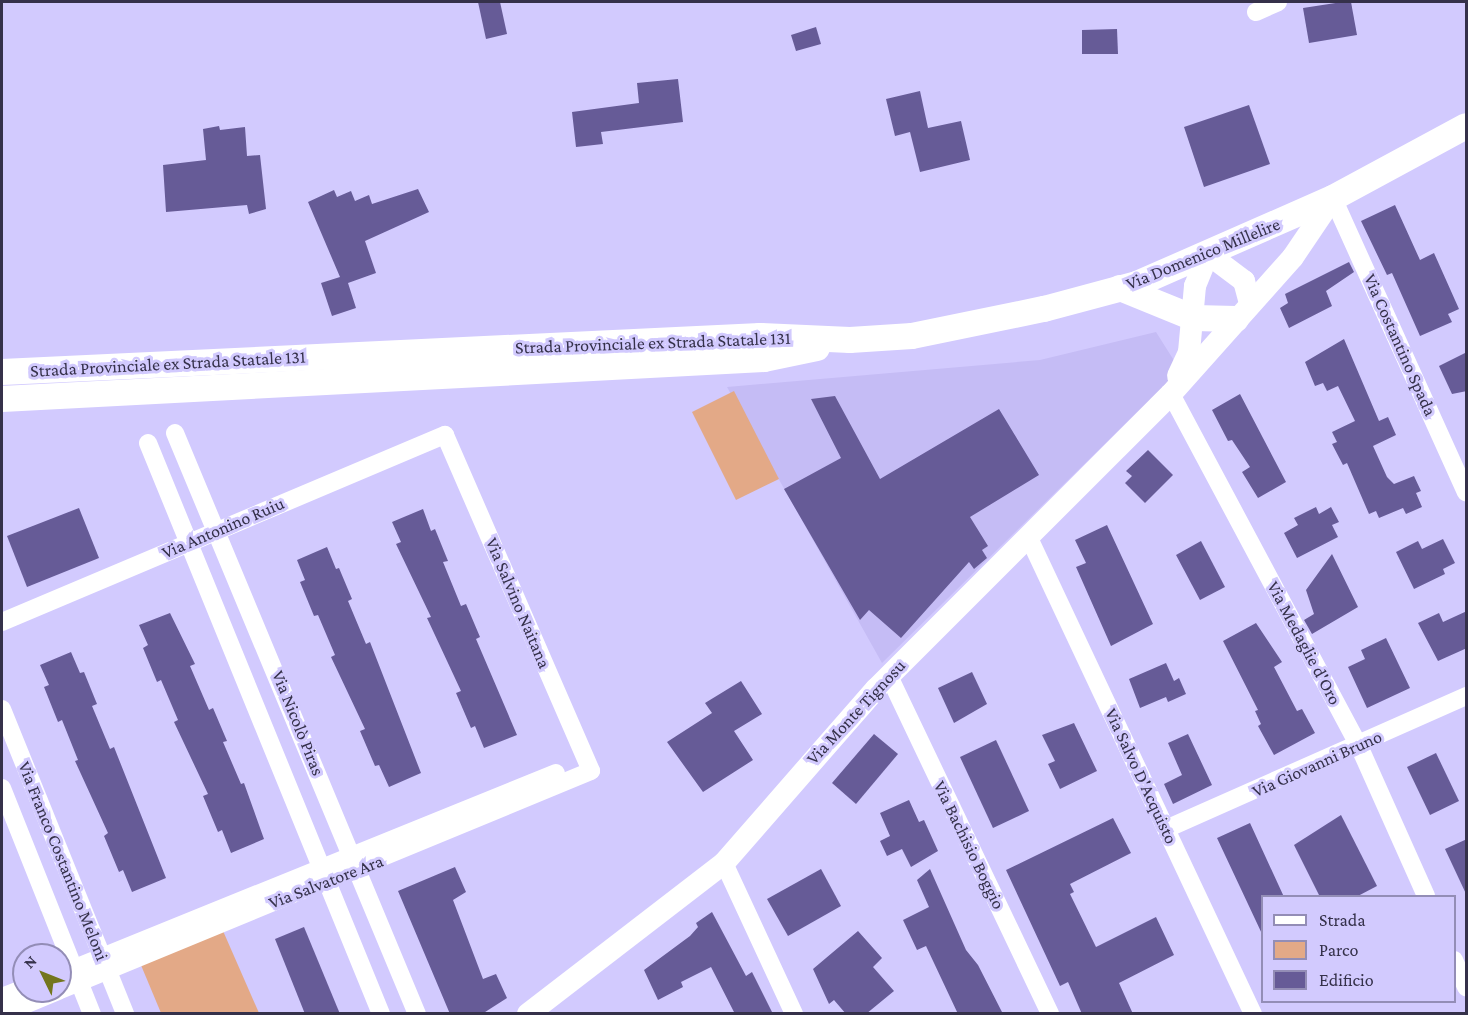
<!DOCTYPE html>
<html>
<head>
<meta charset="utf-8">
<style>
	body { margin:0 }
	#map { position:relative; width:1468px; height:1015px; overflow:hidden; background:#d2cafe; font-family:"Crimson Pro",serif }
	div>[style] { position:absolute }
	.built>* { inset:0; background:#c5bcf5 }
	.green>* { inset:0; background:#e3a987 }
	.building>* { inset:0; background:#665b97 }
	.minor>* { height:18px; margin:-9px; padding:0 9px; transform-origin:9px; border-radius:9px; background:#fff }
	.tertiary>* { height:22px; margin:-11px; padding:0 11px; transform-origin:11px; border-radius:11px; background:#fff }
	.secondary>* { height:26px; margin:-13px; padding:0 13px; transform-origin:13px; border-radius:13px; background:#fff }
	span { translate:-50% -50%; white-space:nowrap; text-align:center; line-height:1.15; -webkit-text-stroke:6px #d2cafe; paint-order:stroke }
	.street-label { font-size:18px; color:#35314a }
	.frame { position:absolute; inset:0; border:3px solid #35314a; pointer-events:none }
	.legend { position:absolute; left:1261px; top:895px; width:195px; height:108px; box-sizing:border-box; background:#d2cafe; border:2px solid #938db6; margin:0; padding:8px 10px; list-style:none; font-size:18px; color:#35314a }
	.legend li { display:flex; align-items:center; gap:12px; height:30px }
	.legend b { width:30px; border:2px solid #938db6 }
	.north { position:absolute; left:12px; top:943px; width:60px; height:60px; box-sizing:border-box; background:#d2cafe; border:2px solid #938db6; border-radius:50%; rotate:313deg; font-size:16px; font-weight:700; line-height:24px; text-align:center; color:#35314a }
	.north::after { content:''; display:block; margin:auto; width:21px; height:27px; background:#73761d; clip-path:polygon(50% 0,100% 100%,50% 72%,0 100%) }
</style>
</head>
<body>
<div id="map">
	<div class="built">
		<div style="clip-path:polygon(1156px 332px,1180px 370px,882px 663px,727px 387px,1040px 360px)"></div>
	</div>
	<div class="green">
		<div style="clip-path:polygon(734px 391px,779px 479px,736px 500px,692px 412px)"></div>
		<div style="clip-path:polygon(220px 924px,259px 1013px,161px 1013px,138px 958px)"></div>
	</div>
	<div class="building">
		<div style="clip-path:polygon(478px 2px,500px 2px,507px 34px,486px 39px)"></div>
		<div style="clip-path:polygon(1342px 2px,1351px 2px,1357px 35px,1309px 43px,1303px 8px)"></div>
		<div style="clip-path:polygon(816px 27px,821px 44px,796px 51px,791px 35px)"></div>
		<div style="clip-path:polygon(1117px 29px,1118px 54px,1082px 54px,1082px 30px)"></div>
		<div style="clip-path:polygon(678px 79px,683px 122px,601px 132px,603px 144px,576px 147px,572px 112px,639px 103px,637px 83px)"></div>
		<div style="clip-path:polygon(920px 91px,928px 128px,961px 121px,970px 160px,920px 172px,910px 132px,895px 136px,886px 99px)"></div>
		<div style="clip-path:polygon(1249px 105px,1270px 164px,1204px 187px,1184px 127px)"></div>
		<div style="clip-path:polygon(219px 126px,220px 130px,245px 127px,247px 156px,260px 155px,266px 209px,249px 214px,247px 205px,166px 212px,163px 165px,206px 160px,203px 129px)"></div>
		<div style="clip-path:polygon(418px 189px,429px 212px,365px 241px,376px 273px,348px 283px,356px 308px,332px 316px,321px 283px,340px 277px,308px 202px,334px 190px,337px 197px,351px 191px,355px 201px,369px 195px,372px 204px)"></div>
		<div style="clip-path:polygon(1395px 205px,1420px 260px,1434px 253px,1459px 309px,1448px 314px,1452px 322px,1420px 336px,1392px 273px,1387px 275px,1361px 221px)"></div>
		<div style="clip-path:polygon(1349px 262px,1354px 272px,1326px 291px,1332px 306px,1289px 328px,1280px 308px,1288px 303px,1285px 294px)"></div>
		<div style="clip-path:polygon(1344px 339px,1379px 421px,1388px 417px,1396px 435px,1373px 446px,1387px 477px,1394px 484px,1414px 476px,1421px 491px,1416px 493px,1422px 507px,1406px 514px,1403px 508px,1379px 518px,1376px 511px,1369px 514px,1347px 463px,1343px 465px,1332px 444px,1337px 442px,1332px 432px,1355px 421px,1338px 386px,1327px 391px,1323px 383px,1315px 386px,1305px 362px)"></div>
		<div style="clip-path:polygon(1467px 352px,1467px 391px,1452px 394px,1439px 366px)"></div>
		<div style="clip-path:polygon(1240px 394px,1286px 482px,1258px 498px,1242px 472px,1250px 467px,1232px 440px,1228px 441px,1212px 410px)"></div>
		<div style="clip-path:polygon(835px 396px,880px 479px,999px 409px,1039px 475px,970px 517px,988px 546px,982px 550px,987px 558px,974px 569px,969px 562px,901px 638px,869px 610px,860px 620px,784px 489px,841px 458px,811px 399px)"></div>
		<div style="clip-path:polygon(1148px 450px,1173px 475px,1145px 503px,1125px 483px,1132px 476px,1126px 471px)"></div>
		<div style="clip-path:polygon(1316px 507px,1319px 514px,1331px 507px,1339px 522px,1332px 525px,1338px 537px,1297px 558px,1284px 533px,1298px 525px,1294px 518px)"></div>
		<div style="clip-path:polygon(79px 508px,99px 558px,27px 587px,7px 536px)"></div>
		<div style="clip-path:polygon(423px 509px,431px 531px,435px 529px,448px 561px,443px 562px,461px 606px,466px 604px,480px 637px,476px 639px,517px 735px,484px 748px,475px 726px,471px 728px,456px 693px,461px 691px,427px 618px,431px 617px,396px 544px,401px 542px,392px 522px)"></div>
		<div style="clip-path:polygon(1107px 525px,1153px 624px,1111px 646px,1076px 567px,1086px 563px,1075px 540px)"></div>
		<div style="clip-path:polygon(1443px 539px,1455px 563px,1443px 569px,1445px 574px,1414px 589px,1396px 552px,1418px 541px,1422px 549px)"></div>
		<div style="clip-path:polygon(1201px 541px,1225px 587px,1200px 600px,1176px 555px)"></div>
		<div style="clip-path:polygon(327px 547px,336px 569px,339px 568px,352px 599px,348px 601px,366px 644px,370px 642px,421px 773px,389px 787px,379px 765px,375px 766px,360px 731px,365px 729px,331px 657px,335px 655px,318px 615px,314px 616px,300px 582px,305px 580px,297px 560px)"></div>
		<div style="clip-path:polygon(1332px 554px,1358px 607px,1312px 634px,1304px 620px,1314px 614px,1306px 590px)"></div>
		<div style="clip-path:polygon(1467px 611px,1467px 648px,1438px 661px,1418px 623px,1439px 613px,1443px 622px)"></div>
		<div style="clip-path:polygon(170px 613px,195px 664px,190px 666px,209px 710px,213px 708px,227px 741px,223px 742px,241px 784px,244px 783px,264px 839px,231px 853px,222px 830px,218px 832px,203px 796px,208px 794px,174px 722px,178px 720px,161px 680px,157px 682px,143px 648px,148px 645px,139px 625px)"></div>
		<div style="clip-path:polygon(1256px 623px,1282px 662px,1274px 667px,1297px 711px,1302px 709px,1315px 733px,1274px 755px,1258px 726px,1261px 724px,1255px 711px,1258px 710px,1223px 641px)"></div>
		<div style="clip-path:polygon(1386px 638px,1410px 688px,1367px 708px,1348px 667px,1365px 659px,1361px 650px)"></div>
		<div style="clip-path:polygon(71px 652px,80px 673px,84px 672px,97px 704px,92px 706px,110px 749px,114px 747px,166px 878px,132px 892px,123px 870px,119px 872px,104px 836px,108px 833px,75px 761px,78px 760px,62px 720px,58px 722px,44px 687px,49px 685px,40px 665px)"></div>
		<div style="clip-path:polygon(1166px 663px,1174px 681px,1179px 678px,1186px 694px,1168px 702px,1166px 697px,1140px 708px,1129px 679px)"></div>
		<div style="clip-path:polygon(972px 672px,987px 704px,954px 723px,938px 688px)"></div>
		<div style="clip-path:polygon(741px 681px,762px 714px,734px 731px,753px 760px,703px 792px,667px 742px,712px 713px,705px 703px)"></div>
		<div style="clip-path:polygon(1074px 723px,1097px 771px,1060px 789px,1048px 764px,1055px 761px,1042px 735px)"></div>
		<div style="clip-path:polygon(874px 734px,898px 754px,856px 804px,832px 783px)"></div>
		<div style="clip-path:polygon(1188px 734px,1212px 785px,1173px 804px,1164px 784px,1182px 775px,1168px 743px)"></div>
		<div style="clip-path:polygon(996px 740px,1029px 811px,993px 828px,960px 757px)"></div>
		<div style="clip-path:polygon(1436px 753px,1459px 801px,1430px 815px,1407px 767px)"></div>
		<div style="clip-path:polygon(909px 800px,919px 822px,924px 820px,938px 851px,911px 867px,902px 849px,887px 856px,880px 841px,890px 836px,880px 813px)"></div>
		<div style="clip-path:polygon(1341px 815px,1377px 886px,1356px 897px,1320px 897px,1294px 845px)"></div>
		<div style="clip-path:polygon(1113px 818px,1131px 853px,1070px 884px,1074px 892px,1070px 894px,1096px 947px,1156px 917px,1174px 955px,1119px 983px,1133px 1014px,1082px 1014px,1068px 982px,1060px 986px,1006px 870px)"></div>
		<div style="clip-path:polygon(1250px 823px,1284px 897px,1263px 897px,1263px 936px,1217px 838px)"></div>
		<div style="clip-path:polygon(1467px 839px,1467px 896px,1445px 849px)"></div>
		<div style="clip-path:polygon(455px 867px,466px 892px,453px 900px,483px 979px,496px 974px,507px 998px,482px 1014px,450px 1014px,398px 891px)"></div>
		<div style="clip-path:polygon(821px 869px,841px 906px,788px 936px,767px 899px)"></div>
		<div style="clip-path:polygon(930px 869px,966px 950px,978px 965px,1003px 1014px,958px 1014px,926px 946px,917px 950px,903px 920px,929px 907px,917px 880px)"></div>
		<div style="clip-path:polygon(712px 912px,746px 976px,752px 972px,773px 1014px,735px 1014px,711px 967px,681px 982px,683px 987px,658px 1000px,644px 970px,690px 936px,698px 927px,696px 923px)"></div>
		<div style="clip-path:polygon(304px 927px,340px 1014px,305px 1014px,275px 939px)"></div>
		<div style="clip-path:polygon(858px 931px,882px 958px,873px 967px,894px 991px,866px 1014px,846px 1014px,834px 1000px,829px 1004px,813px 969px)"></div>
	</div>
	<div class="minor">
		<div style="left:1256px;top:12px;width:24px;rotate:-24deg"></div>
		<div style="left:1333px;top:198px;width:323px;rotate:65.7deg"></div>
		<div style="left:1171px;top:394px;width:399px;rotate:61.9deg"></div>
		<div style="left:1359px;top:746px;width:164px;rotate:65.9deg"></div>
		<div style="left:175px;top:433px;width:629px;rotate:67.39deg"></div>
		<div style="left:148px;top:443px;width:617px;rotate:67.8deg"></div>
		<div style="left:1029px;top:538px;width:526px;rotate:64.8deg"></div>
		<div style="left:2px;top:622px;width:481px;rotate:-22.9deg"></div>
		<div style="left:445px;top:435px;width:366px;rotate:66.5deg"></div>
		<div style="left:591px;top:771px;width:574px;rotate:157.59deg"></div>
		<div style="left:889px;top:676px;width:374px;rotate:64.5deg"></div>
		<div style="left:2px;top:709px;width:329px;rotate:68deg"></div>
		<div style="left:2px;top:788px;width:243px;rotate:68.3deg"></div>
		<div style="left:1166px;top:829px;width:328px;rotate:-23.9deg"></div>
		<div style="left:724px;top:863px;width:166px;rotate:65.1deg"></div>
		<div style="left:1454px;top:960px;width:30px;rotate:66deg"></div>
		<div style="left:60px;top:974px;width:535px;rotate:-22.06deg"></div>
		<div style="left:2px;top:997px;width:24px;rotate:-22deg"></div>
		<div style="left:3px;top:1014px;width:60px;rotate:-22.7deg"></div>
	</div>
	<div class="tertiary">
		<div style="left:1178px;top:376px;width:26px;rotate:-65deg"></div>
		<div style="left:1189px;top:352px;width:66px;rotate:-84.8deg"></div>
		<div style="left:1195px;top:286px;width:35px;rotate:-68deg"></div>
		<div style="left:1208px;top:254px;width:45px;rotate:36.9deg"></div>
		<div style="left:1244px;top:281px;width:24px;rotate:75deg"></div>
		<div style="left:528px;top:1014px;width:247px;rotate:-37.6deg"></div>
		<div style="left:724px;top:863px;width:231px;rotate:-48.9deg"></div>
		<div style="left:876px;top:689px;width:417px;rotate:-45deg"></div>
		<div style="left:1171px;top:394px;width:183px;rotate:-48.3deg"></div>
		<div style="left:1293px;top:257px;width:71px;rotate:-55.9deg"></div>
	</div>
	<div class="secondary">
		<div style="left:1120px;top:288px;width:80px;rotate:22.1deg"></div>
		<div style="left:1194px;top:318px;width:42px;rotate:1.4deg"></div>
		<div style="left:2px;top:372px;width:759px;rotate:-2.72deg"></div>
		<div style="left:760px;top:336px;width:90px;rotate:2.5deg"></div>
		<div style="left:850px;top:340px;width:62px;rotate:-3.7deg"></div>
		<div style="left:912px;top:336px;width:135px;rotate:-11.6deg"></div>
		<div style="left:1044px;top:309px;width:96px;rotate:-15deg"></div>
		<div style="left:1137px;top:284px;width:214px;rotate:-23.7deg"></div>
		<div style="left:1333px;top:198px;width:151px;rotate:-28.4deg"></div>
		<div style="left:2px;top:399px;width:763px;rotate:-3deg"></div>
		<div style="left:764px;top:359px;width:54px;rotate:-11.7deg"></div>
	</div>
	<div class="street-label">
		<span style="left:1203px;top:254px;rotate:-22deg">Via Domenico Millelire</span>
		<span style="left:653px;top:343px;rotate:-2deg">Strada Provinciale ex Strada Statale 131</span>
		<span style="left:1400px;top:345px;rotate:66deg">Via Costantino Spada</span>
		<span style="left:168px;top:364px;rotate:-3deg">Strada Provinciale ex Strada Statale 131</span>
		<span style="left:223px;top:528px;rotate:-23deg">Via Antonino Ruiu</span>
		<span style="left:518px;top:603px;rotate:67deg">Via Salvino Naitana</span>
		<span style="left:1304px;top:643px;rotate:62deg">Via Medaglie d'Oro</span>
		<span style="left:856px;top:712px;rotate:-47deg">Via Monte Tignosu</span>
		<span style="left:298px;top:723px;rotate:68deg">Via Nicolò Piras</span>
		<span style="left:1317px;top:764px;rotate:-24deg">Via Giovanni Bruno</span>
		<span style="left:1141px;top:776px;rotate:65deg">Via Salvo D'Acquisto</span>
		<span style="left:969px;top:845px;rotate:64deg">Via Bachisio Boggio</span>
		<span style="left:63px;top:861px;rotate:68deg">Via Franco Costantino Meloni</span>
		<span style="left:326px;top:882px;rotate:-21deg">Via Salvatore Ara</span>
	</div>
	<div class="frame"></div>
	<ul class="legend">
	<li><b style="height:8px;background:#fff"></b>Strada</li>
	<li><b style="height:16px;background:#e3a987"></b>Parco</li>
	<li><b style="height:16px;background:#665b97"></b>Edificio</li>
	</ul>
	<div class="north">N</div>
</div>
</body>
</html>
